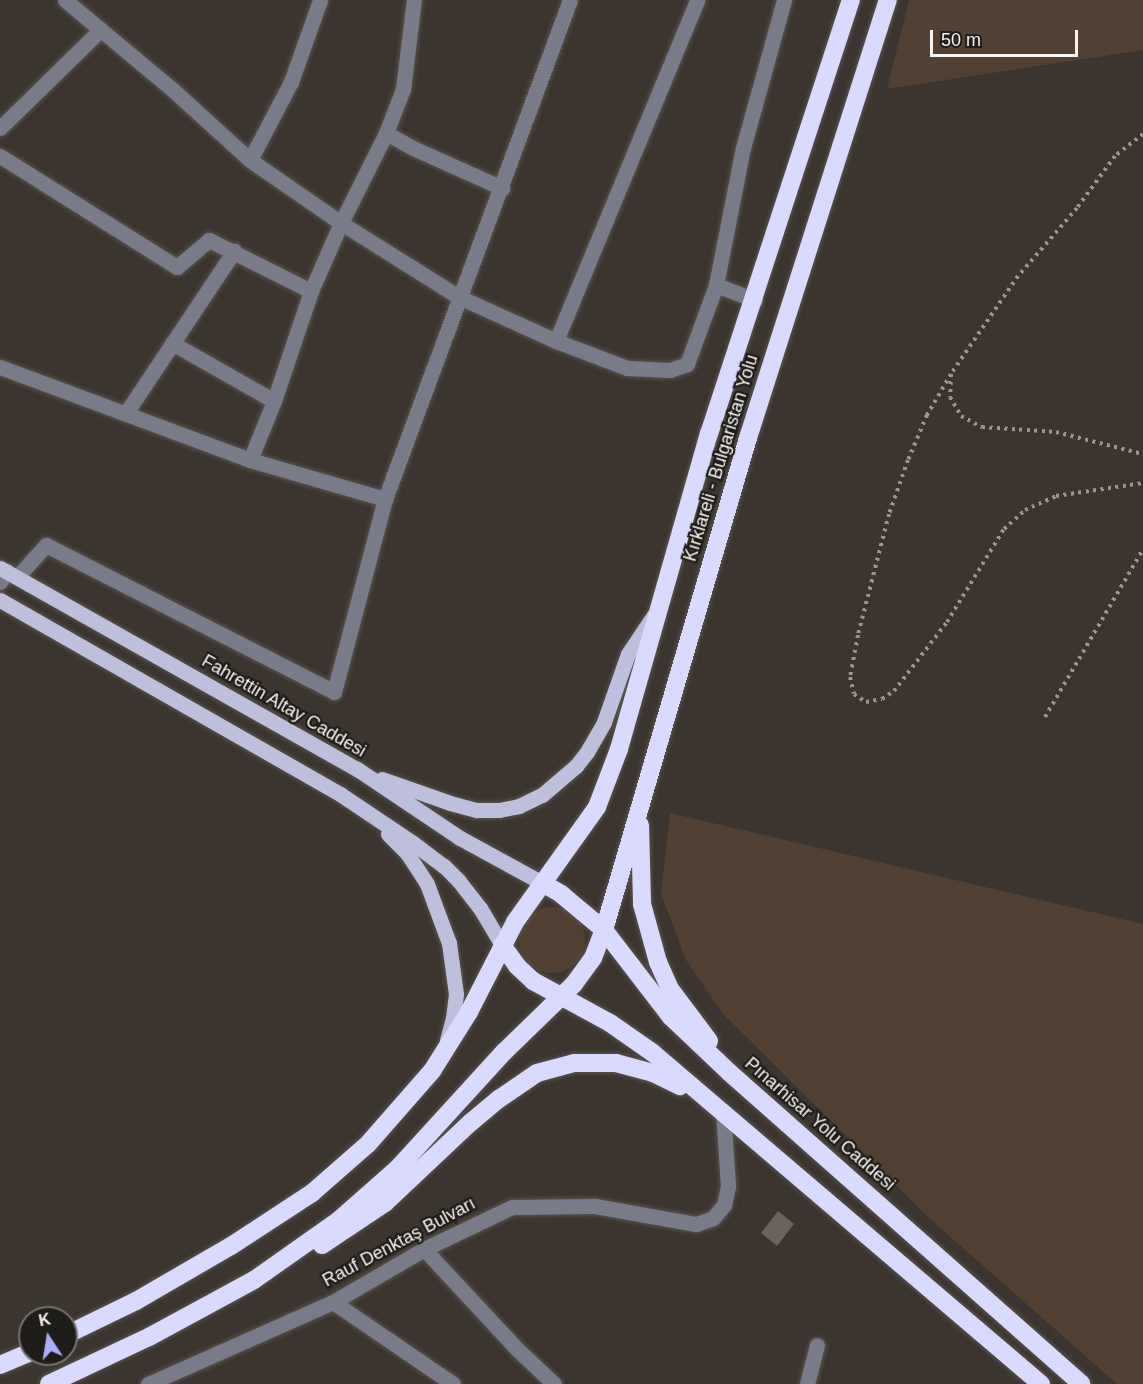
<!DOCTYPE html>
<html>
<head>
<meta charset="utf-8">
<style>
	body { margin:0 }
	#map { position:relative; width:1143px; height:1384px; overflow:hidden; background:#3b342f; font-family:Arial,sans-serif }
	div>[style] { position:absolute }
	.green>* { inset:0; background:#524132 }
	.round { border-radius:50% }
	.building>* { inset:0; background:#6a635d }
	.path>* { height:4px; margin-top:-2px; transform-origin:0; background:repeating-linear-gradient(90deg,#9b9591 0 3px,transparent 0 7.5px) }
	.roads { filter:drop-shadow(0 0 2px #59534e) drop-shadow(0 0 2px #59534e) }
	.minor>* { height:15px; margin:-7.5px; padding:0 7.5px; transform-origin:7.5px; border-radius:7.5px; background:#7a7b89 }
	.major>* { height:15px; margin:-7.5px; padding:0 7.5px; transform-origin:7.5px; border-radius:7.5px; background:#bebfdc }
	.highway>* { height:18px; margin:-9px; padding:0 9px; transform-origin:9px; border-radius:9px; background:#d9dafd }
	span { translate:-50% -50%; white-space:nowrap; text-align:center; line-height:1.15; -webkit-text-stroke:4.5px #1f1d1a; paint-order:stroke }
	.street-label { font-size:18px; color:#f7f3ef }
	.north { position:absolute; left:18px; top:1306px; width:60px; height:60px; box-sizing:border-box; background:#1f1d1a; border:2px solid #75736f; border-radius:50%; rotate:348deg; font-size:16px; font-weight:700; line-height:24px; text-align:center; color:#f7f3ef }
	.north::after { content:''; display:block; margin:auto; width:21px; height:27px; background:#aeaefa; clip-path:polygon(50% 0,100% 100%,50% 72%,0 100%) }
	.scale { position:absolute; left:930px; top:30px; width:148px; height:27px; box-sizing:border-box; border:3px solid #f7f3ef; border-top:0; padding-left:8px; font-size:18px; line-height:21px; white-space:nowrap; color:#f7f3ef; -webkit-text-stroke:4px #1f1d1a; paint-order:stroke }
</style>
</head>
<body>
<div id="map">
	<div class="green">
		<div style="clip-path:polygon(909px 0,1143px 0,1143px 50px,887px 89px)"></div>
		<div style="clip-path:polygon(670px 813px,1143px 924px,1143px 1384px,1117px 1384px,928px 1217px,723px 1014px,686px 960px,661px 894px)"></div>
		<div class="round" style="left:519px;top:907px;width:66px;height:66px"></div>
	</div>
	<div class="building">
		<div style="clip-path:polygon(778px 1211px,794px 1224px,777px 1246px,761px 1233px)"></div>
	</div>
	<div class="path">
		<div style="left:1143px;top:134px;width:36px;rotate:142deg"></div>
		<div style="left:1115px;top:156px;width:64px;rotate:126.2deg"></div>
		<div style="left:1077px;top:208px;width:90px;rotate:130.9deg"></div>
		<div style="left:1018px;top:276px;width:119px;rotate:124.4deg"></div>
		<div style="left:951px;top:374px;width:23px;rotate:92deg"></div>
		<div style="left:950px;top:397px;width:22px;rotate:60deg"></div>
		<div style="left:961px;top:416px;width:24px;rotate:28deg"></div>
		<div style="left:982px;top:427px;width:74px;rotate:3.9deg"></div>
		<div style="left:1056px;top:432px;width:90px;rotate:14.2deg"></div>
		<div style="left:951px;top:374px;width:48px;rotate:120.3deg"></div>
		<div style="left:927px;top:415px;width:49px;rotate:112.9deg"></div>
		<div style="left:908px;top:460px;width:57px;rotate:109.4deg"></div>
		<div style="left:889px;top:514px;width:125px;rotate:104.4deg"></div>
		<div style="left:858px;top:635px;width:43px;rotate:100.8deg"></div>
		<div style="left:850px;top:677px;width:17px;rotate:77deg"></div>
		<div style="left:854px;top:694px;width:14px;rotate:34deg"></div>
		<div style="left:866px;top:702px;width:16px;rotate:-11deg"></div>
		<div style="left:882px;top:699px;width:14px;rotate:-34deg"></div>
		<div style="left:894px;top:691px;width:87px;rotate:-52.5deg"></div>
		<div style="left:947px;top:622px;width:109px;rotate:-58.5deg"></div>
		<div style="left:1004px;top:529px;width:28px;rotate:-42deg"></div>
		<div style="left:1025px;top:510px;width:34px;rotate:-24deg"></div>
		<div style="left:1056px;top:496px;width:88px;rotate:-8.5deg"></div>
		<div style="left:1045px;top:717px;width:194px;rotate:-59.7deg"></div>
	</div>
	<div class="roads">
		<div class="minor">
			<div style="left:65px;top:0;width:141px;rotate:39.8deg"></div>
			<div style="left:173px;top:90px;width:104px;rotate:42.3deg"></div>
			<div style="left:250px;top:160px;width:111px;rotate:34.7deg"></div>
			<div style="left:341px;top:223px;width:139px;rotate:32.1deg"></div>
			<div style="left:459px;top:297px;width:107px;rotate:24.4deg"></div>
			<div style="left:556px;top:341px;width:76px;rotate:20.8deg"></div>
			<div style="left:627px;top:368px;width:43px;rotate:2.7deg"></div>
			<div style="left:670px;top:370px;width:18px;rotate:-19deg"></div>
			<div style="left:687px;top:364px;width:84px;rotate:-69.8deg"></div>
			<div style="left:716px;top:285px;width:42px;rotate:21deg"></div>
			<div style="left:0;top:128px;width:141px;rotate:-44.4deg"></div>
			<div style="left:386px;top:133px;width:31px;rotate:29deg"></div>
			<div style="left:413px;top:148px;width:98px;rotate:24.2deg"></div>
			<div style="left:0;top:156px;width:209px;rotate:32.1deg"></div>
			<div style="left:177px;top:267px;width:42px;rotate:-40.2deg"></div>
			<div style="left:209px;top:240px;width:114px;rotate:26.6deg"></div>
			<div style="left:250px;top:160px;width:88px;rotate:-62.3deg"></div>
			<div style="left:291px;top:82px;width:87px;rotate:-70.5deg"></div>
			<div style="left:716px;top:285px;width:140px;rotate:-78.9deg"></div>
			<div style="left:743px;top:148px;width:154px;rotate:-74.5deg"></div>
			<div style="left:556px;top:341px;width:369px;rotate:-67.5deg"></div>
			<div style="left:172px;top:343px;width:117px;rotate:29.6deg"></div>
			<div style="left:0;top:367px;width:267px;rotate:20.4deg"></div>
			<div style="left:250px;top:460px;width:141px;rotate:16.1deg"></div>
			<div style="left:126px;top:413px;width:195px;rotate:-56.3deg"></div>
			<div style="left:250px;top:460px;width:64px;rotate:-67.9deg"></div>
			<div style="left:274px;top:401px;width:116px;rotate:-71.4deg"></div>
			<div style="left:311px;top:291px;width:74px;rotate:-66.2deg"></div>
			<div style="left:341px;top:223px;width:101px;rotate:-63.4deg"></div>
			<div style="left:386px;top:133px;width:47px;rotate:-68.9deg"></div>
			<div style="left:403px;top:89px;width:90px;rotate:-83deg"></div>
			<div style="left:18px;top:576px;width:42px;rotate:-47.9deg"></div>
			<div style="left:46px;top:545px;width:323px;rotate:27deg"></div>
			<div style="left:334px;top:692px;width:200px;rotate:-75.2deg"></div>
			<div style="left:385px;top:499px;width:532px;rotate:-69.66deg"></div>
			<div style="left:0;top:582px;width:13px;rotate:-58deg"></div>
			<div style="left:424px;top:1249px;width:137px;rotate:47.1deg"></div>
			<div style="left:517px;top:1349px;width:51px;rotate:43.4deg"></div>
			<div style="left:333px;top:1302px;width:145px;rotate:34.3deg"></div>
			<div style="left:148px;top:1384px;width:202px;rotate:-23.9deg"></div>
			<div style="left:333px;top:1302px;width:105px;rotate:-30.2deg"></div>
			<div style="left:424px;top:1249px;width:98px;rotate:-25.5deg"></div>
			<div style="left:512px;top:1207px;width:83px;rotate:-0.7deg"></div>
			<div style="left:595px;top:1206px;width:103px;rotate:10.1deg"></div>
			<div style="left:696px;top:1224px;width:18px;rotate:-19deg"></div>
			<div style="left:713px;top:1218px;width:17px;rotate:-50deg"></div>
			<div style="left:724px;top:1205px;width:19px;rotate:-78deg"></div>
			<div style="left:728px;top:1186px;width:75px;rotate:-93.8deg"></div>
			<div style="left:807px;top:1384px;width:40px;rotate:-75.6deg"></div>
		</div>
		<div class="major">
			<div style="left:0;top:568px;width:410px;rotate:29.4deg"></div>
			<div style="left:357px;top:769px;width:124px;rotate:33.8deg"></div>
			<div style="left:460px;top:838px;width:96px;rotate:28.7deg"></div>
			<div style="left:0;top:600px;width:391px;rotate:29.7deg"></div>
			<div style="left:340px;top:794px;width:88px;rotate:33.9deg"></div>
			<div style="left:413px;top:843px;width:39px;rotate:37deg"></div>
			<div style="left:444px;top:866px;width:20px;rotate:45deg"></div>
			<div style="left:458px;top:880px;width:36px;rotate:52deg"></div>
			<div style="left:480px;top:908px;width:43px;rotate:59.3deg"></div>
			<div style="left:382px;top:779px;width:72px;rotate:19.4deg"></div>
			<div style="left:450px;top:803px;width:28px;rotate:15deg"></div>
			<div style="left:477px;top:810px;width:22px"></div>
			<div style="left:499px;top:810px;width:20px;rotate:-11deg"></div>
			<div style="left:519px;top:806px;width:25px;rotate:-26deg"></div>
			<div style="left:542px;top:795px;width:45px;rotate:-40.5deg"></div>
			<div style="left:576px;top:766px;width:18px;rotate:-52deg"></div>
			<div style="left:587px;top:752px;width:34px;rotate:-60deg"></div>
			<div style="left:604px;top:722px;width:72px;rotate:-70.6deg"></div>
			<div style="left:628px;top:654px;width:47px;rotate:-56.3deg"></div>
			<div style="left:388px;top:834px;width:27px;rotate:45deg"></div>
			<div style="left:407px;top:853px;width:37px;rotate:57deg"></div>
			<div style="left:427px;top:884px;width:63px;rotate:69.6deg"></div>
			<div style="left:449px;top:943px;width:51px;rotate:82.2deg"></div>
			<div style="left:456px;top:994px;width:24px;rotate:97deg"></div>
			<div style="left:453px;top:1018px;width:23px;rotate:105deg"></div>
		</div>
		<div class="highway">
			<div style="left:640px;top:825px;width:79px;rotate:88.5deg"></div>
			<div style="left:642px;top:904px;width:60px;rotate:74.6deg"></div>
			<div style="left:658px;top:962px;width:30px;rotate:66deg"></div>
			<div style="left:670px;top:989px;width:65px;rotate:53.1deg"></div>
			<div style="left:544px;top:884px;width:20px;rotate:30deg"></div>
			<div style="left:561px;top:894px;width:56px;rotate:39.9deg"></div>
			<div style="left:604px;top:930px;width:110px;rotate:52.4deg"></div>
			<div style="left:671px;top:1017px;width:81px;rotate:43.5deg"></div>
			<div style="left:730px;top:1073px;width:469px;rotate:41.5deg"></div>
			<div style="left:502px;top:945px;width:26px;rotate:54deg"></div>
			<div style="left:517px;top:966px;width:22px;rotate:43deg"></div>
			<div style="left:533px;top:981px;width:88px;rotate:28.6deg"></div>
			<div style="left:610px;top:1023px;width:52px;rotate:34.9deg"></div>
			<div style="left:653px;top:1053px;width:510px;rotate:40.47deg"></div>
			<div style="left:322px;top:1245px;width:76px;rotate:-33.7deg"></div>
			<div style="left:385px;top:1203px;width:117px;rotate:-43.3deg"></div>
			<div style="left:470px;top:1123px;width:38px;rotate:-40deg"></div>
			<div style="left:499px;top:1099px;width:46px;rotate:-34.4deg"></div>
			<div style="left:537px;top:1073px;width:38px;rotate:-15deg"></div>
			<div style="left:574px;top:1063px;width:42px"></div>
			<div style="left:616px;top:1063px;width:38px;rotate:15deg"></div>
			<div style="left:653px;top:1073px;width:30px;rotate:26deg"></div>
			<div style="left:66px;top:1335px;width:78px;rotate:-25.9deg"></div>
			<div style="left:136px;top:1301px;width:110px;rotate:-30.1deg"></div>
			<div style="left:231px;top:1246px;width:97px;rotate:-33.2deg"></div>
			<div style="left:312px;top:1193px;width:74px;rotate:-41.2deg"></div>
			<div style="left:368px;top:1144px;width:97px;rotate:-48.8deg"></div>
			<div style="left:432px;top:1071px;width:70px;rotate:-57.9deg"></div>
			<div style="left:469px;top:1012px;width:101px;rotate:-62.9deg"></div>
			<div style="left:515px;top:922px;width:141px;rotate:-54.5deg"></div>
			<div style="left:597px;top:807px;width:62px;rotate:-69.2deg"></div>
			<div style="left:619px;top:749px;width:328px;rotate:-74.1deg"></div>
			<div style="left:709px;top:434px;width:457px;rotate:-71.9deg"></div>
			<div style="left:0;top:1365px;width:33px;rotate:-23deg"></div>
			<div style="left:49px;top:1384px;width:110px;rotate:-25.2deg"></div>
			<div style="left:149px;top:1337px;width:119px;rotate:-28.5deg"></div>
			<div style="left:254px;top:1280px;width:104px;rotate:-35.2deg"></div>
			<div style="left:339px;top:1220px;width:79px;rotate:-41.4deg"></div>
			<div style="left:398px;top:1168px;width:157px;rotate:-47.6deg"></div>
			<div style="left:504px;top:1052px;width:98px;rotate:-44.2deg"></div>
			<div style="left:574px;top:984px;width:32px;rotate:-54deg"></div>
			<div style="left:593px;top:958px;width:30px;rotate:-69deg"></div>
			<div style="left:604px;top:930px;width:513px;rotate:-73.69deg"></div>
			<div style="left:748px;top:438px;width:460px;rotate:-72.3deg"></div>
		</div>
	</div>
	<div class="street-label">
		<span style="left:721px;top:458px;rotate:-73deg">Kırklareli - Bulgaristan Yolu</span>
		<span style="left:284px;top:706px;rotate:30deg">Fahrettin Altay Caddesi</span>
		<span style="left:820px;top:1124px;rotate:41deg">Pınarhisar Yolu Caddesi</span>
		<span style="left:399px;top:1242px;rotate:-28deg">Rauf Denktaş Bulvarı</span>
	</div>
	<div class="north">K</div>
	<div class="scale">50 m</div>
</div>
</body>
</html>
